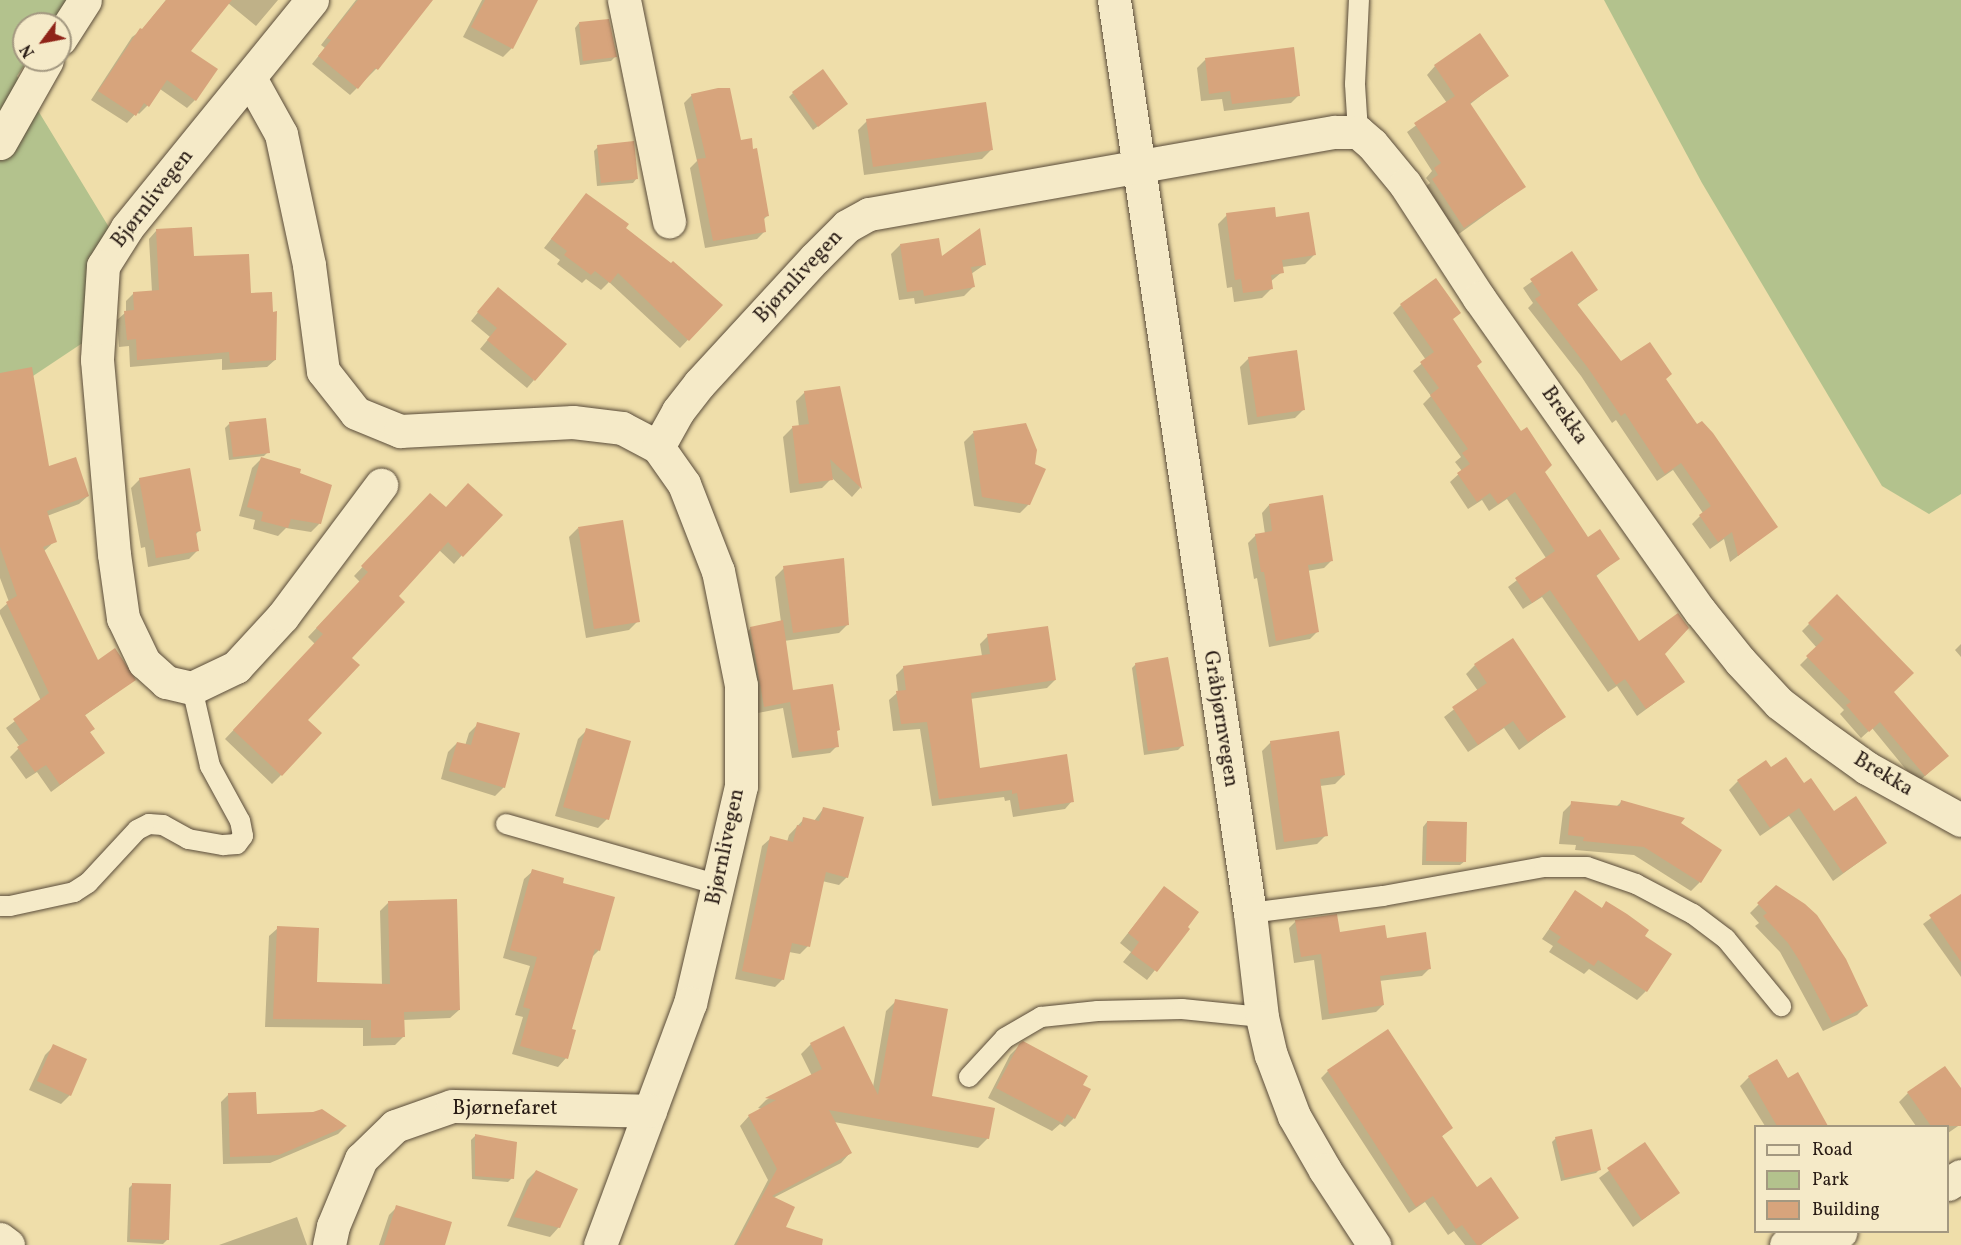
<!DOCTYPE html>
<html>
<head>
<meta charset="utf-8">
<style>
	body { margin:0 }
	#map { position:relative; width:1961px; height:1245px; overflow:hidden; background:#efdeaa; font-family:Vollkorn,serif }
	div>[style] { position:absolute }
	.green>* { inset:0; background:#b3c28d }
	.shadow>* { inset:0; background:#0003 }
	.building>* { inset:0; background:#d7a47c }
	.roads { filter:drop-shadow(0 0 2px #5a4c3a) drop-shadow(0 0 2px #5a4c3a) }
	.lane>* { height:20px; margin:-10px; padding:0 10px; transform-origin:10px; border-radius:10px; background:#f5eac8 }
	.street>* { height:33px; margin:-16.5px; padding:0 16.5px; transform-origin:16.5px; border-radius:16.5px; background:#f5eac8 }
	span { translate:-50% -50%; white-space:nowrap; text-align:center; line-height:1.15; -webkit-text-stroke:4.5px #f5eac8; paint-order:stroke }
	.street-label { font-size:21px; color:#291c15 }
	.legend { position:absolute; left:1754px; top:1125px; width:195px; height:108px; box-sizing:border-box; background:#f5eac8; border:2px solid #a39880; margin:0; padding:8px 10px; list-style:none; font-size:18px; color:#291c15 }
	.legend li { display:flex; align-items:center; gap:12px; height:30px }
	.legend b { width:30px; border:2px solid #a39880 }
	.north { position:absolute; left:12px; top:12px; width:60px; height:60px; box-sizing:border-box; background:#f5eac8; border:2px solid #a39880; border-radius:50%; rotate:238deg; font-size:16px; font-weight:700; line-height:24px; text-align:center; color:#291c15 }
	.north::after { content:''; display:block; margin:auto; width:21px; height:27px; background:#8f2418; clip-path:polygon(50% 0,100% 100%,50% 72%,0 100%) }
</style>
</head>
<body>
<div id="map">
	<div class="green">
		<div style="clip-path:polygon(0 0,71px 0,54px 24px,24px 24px,24px 60px,28px 60px,17px 76px,121px 247px,90px 338px,0 398px)"></div>
		<div style="clip-path:polygon(1604px 0,1961px 0,1961px 494px,1929px 514px,1882px 486px,1702px 183px)"></div>
	</div>
	<div class="shadow">
		<div style="clip-path:polygon(166px 0,278px 0,256px 26px,228px 3px,189px 51px,195px 100px,187px 108px,160px 89px,147px 106px,139px 114px,137px 112px,127px 123px,91px 100px,132px 37px,142px 30px)"></div>
		<div style="clip-path:polygon(356px 0,424px 0,428px 3px,376px 69px,350px 95px,312px 64px,325px 48px,321px 45px)"></div>
		<div style="clip-path:polygon(482px 0,537px 0,512px 48px,503px 57px,463px 37px)"></div>
		<div style="clip-path:polygon(579px 23px,615px 57px,611px 61px,580px 65px,575px 28px)"></div>
		<div style="clip-path:polygon(1205px 60px,1299px 95px,1291px 103px,1224px 111px,1222px 99px,1201px 101px,1197px 68px)"></div>
		<div style="clip-path:polygon(1435px 66px,1507px 75px,1469px 105px,1524px 187px,1456px 236px,1424px 188px,1430px 183px,1426px 178px,1432px 171px,1407px 132px,1447px 103px,1427px 75px)"></div>
		<div style="clip-path:polygon(793px 93px,842px 108px,813px 130px,789px 97px)"></div>
		<div style="clip-path:polygon(692px 95px,740px 142px,768px 215px,763px 220px,765px 231px,757px 239px,705px 248px,690px 168px,697px 161px,684px 103px)"></div>
		<div style="clip-path:polygon(867px 121px,991px 150px,982px 159px,864px 175px,858px 130px)"></div>
		<div style="clip-path:polygon(598px 147px,637px 178px,633px 183px,597px 186px,594px 151px)"></div>
		<div style="clip-path:polygon(586px 195px,624px 229px,721px 305px,680px 348px,609px 282px,601px 290px,586px 279px,582px 283px,557px 264px,560px 260px,544px 248px)"></div>
		<div style="clip-path:polygon(1227px 215px,1275px 219px,1314px 255px,1305px 264px,1282px 267px,1282px 272px,1270px 282px,1271px 289px,1262px 298px,1234px 302px,1232px 287px,1227px 288px,1218px 224px)"></div>
		<div style="clip-path:polygon(156px 231px,249px 295px,275px 360px,267px 367px,222px 370px,222px 359px,130px 367px,129px 346px,119px 347px,117px 320px,126px 312px,126px 301px,134px 293px,152px 292px,149px 239px)"></div>
		<div style="clip-path:polygon(900px 245px,940px 258px,984px 265px,971px 274px,973px 287px,964px 296px,915px 304px,914px 298px,899px 300px,891px 254px)"></div>
		<div style="clip-path:polygon(1572px 253px,1596px 290px,1576px 306px,1621px 363px,1664px 380px,1696px 426px,1776px 527px,1730px 562px,1724px 539px,1710px 549px,1692px 524px,1703px 513px,1673px 470px,1657px 481px,1616px 420px,1612px 423px,1581px 376px,1528px 308px,1533px 303px,1523px 288px)"></div>
		<div style="clip-path:polygon(491px 296px,534px 380px,527px 388px,480px 349px,490px 337px,471px 321px)"></div>
		<div style="clip-path:polygon(1401px 305px,1452px 320px,1475px 366px,1588px 539px,1618px 559px,1595px 577px,1638px 643px,1663px 654px,1683px 682px,1637px 716px,1617px 686px,1608px 692px,1542px 597px,1523px 609px,1508px 587px,1546px 558px,1507px 499px,1489px 511px,1482px 500px,1468px 509px,1450px 482px,1462px 471px,1455px 462px,1461px 457px,1423px 404px,1431px 396px,1413px 371px,1426px 360px,1393px 313px)"></div>
		<div style="clip-path:polygon(1249px 358px,1304px 409px,1295px 418px,1248px 425px,1240px 367px)"></div>
		<div style="clip-path:polygon(0 374px,48px 468px,88px 496px,79px 504px,47px 516px,55px 541px,44px 551px,97px 662px,134px 680px,84px 716px,93px 729px,89px 733px,103px 753px,51px 792px,37px 772px,26px 779px,10px 757px,20px 747px,6px 728px,41px 701px,0 614px,0 610px,9px 602px,0 578px)"></div>
		<div style="clip-path:polygon(839px 388px,860px 488px,852px 497px,832px 478px,822px 488px,790px 493px,783px 437px,792px 428px,799px 427px,796px 401px,805px 392px)"></div>
		<div style="clip-path:polygon(229px 424px,268px 452px,264px 456px,229px 460px,225px 428px)"></div>
		<div style="clip-path:polygon(973px 433px,1034px 465px,1029px 504px,1020px 513px,974px 506px,964px 442px)"></div>
		<div style="clip-path:polygon(261px 459px,299px 474px,320px 523px,311px 532px,286px 528px,278px 536px,253px 529px,255px 520px,239px 516px,252px 468px)"></div>
		<div style="clip-path:polygon(140px 479px,199px 531px,195px 535px,198px 550px,189px 559px,148px 567px,145px 547px,141px 548px,131px 488px)"></div>
		<div style="clip-path:polygon(422px 504px,462px 555px,454px 564px,439px 550px,396px 596px,306px 720px,281px 775px,272px 784px,225px 739px,315px 644px,308px 637px,360px 582px,354px 576px)"></div>
		<div style="clip-path:polygon(1269px 505px,1331px 561px,1324px 568px,1307px 571px,1318px 631px,1310px 639px,1269px 647px,1257px 578px,1254px 579px,1248px 543px,1256px 535px,1265px 534px,1262px 513px)"></div>
		<div style="clip-path:polygon(578px 528px,638px 621px,629px 630px,586px 638px,569px 537px)"></div>
		<div style="clip-path:polygon(784px 568px,848px 624px,839px 633px,784px 641px,792px 692px,835px 732px,837px 746px,830px 753px,792px 758px,783px 708px,758px 713px,744px 635px,751px 628px,781px 622px,775px 577px)"></div>
		<div style="clip-path:polygon(1837px 596px,1892px 692px,1947px 756px,1917px 783px,1872px 728px,1861px 738px,1840px 714px,1844px 710px,1800px 665px,1817px 648px,1802px 631px)"></div>
		<div style="clip-path:polygon(988px 636px,1055px 680px,1047px 688px,970px 699px,978px 770px,1072px 801px,1065px 809px,1013px 817px,1010px 800px,1005px 801px,1004px 797px,932px 806px,920px 729px,893px 731px,889px 700px,898px 692px,896px 675px,904px 667px,982px 656px,980px 644px)"></div>
		<div style="clip-path:polygon(1961px 644px,1961px 657px,1955px 650px)"></div>
		<div style="clip-path:polygon(1136px 664px,1182px 746px,1178px 750px,1144px 755px,1132px 668px)"></div>
		<div style="clip-path:polygon(1475px 665px,1564px 717px,1519px 750px,1504px 728px,1468px 752px,1444px 717px,1478px 691px,1466px 674px)"></div>
		<div style="clip-path:polygon(478px 724px,504px 787px,495px 796px,441px 779px,448px 752px,457px 743px,465px 746px,469px 733px)"></div>
		<div style="clip-path:polygon(587px 730px,607px 819px,598px 828px,555px 816px,578px 739px)"></div>
		<div style="clip-path:polygon(1271px 742px,1344px 775px,1335px 784px,1320px 786px,1326px 835px,1317px 844px,1276px 850px,1262px 751px)"></div>
		<div style="clip-path:polygon(1738px 781px,1804px 785px,1833px 813px,1885px 843px,1833px 881px,1789px 816px,1760px 836px,1729px 790px)"></div>
		<div style="clip-path:polygon(1621px 802px,1679px 824px,1700px 882px,1691px 891px,1634px 855px,1575px 850px,1576px 845px,1559px 844px,1563px 812px,1572px 803px,1616px 807px)"></div>
		<div style="clip-path:polygon(823px 809px,847px 877px,839px 885px,822px 881px,808px 946px,800px 954px,789px 952px,783px 979px,775px 987px,735px 979px,762px 846px,771px 838px,787px 842px,789px 835px,804px 819px,814px 821px)"></div>
		<div style="clip-path:polygon(1427px 822px,1465px 861px,1460px 865px,1422px 865px,1423px 827px)"></div>
		<div style="clip-path:polygon(533px 871px,561px 884px,599px 950px,591px 958px,570px 1030px,566px 1058px,558px 1067px,512px 1054px,523px 1017px,515px 1015px,530px 966px,503px 958px,524px 879px)"></div>
		<div style="clip-path:polygon(1776px 887px,1866px 1006px,1857px 1015px,1823px 1031px,1780px 952px,1755px 926px,1759px 923px,1750px 913px)"></div>
		<div style="clip-path:polygon(1164px 888px,1188px 929px,1147px 980px,1123px 962px,1131px 952px,1120px 943px)"></div>
		<div style="clip-path:polygon(1575px 892px,1601px 909px,1607px 903px,1643px 937px,1646px 991px,1637px 1000px,1589px 969px,1584px 974px,1549px 952px,1553px 946px,1542px 939px)"></div>
		<div style="clip-path:polygon(1961px 896px,1961px 977px,1923px 924px)"></div>
		<div style="clip-path:polygon(388px 903px,459px 1010px,450px 1018px,403px 1020px,404px 1036px,395px 1045px,363px 1046px,363px 1028px,265px 1027px,269px 936px,278px 928px,315px 984px,382px 985px,380px 911px)"></div>
		<div style="clip-path:polygon(1296px 921px,1339px 933px,1386px 940px,1430px 968px,1422px 976px,1379px 981px,1383px 1005px,1376px 1012px,1322px 1020px,1314px 960px,1294px 963px,1289px 928px)"></div>
		<div style="clip-path:polygon(896px 1001px,930px 1097px,988px 1138px,978px 1148px,834px 1122px,850px 1153px,841px 1163px,773px 1198px,782px 1232px,788px 1245px,734px 1245px,768px 1180px,740px 1126px,749px 1116px,763px 1109px,758px 1108px,766px 1100px,812px 1076px,801px 1054px,811px 1044px,873px 1087px,886px 1011px)"></div>
		<div style="clip-path:polygon(1020px 1045px,1081px 1085px,1074px 1118px,1065px 1127px,1060px 1124px,1052px 1131px,988px 1098px,1010px 1055px)"></div>
		<div style="clip-path:polygon(54px 1046px,70px 1095px,61px 1104px,29px 1090px,45px 1055px)"></div>
		<div style="clip-path:polygon(1328px 1071px,1451px 1128px,1441px 1137px,1476px 1189px,1517px 1217px,1481px 1245px,1465px 1245px,1454px 1231px,1448px 1235px,1425px 1202px,1409px 1213px,1321px 1078px)"></div>
		<div style="clip-path:polygon(1797px 1074px,1827px 1126px,1765px 1126px,1740px 1086px,1749px 1077px,1787px 1080px)"></div>
		<div style="clip-path:polygon(1961px 1091px,1961px 1124px,1948px 1133px,1948px 1126px,1916px 1126px,1899px 1102px,1908px 1093px)"></div>
		<div style="clip-path:polygon(229px 1094px,256px 1116px,345px 1127px,338px 1134px,270px 1163px,223px 1164px,221px 1102px)"></div>
		<div style="clip-path:polygon(475px 1136px,512px 1178px,508px 1182px,472px 1179px,471px 1140px)"></div>
		<div style="clip-path:polygon(1556px 1138px,1600px 1169px,1596px 1173px,1561px 1181px,1552px 1142px)"></div>
		<div style="clip-path:polygon(1645px 1144px,1678px 1193px,1633px 1227px,1599px 1178px)"></div>
		<div style="clip-path:polygon(536px 1171px,559px 1227px,550px 1237px,507px 1226px,527px 1180px)"></div>
		<div style="clip-path:polygon(133px 1184px,167px 1240px,163px 1244px,127px 1242px,129px 1188px)"></div>
		<div style="clip-path:polygon(397px 1207px,445px 1245px,379px 1245px,389px 1215px)"></div>
		<div style="clip-path:polygon(297px 1217px,307px 1245px,219px 1245px)"></div>
	</div>
	<div class="building">
		<div style="clip-path:polygon(166px 0,232px 0,191px 51px,218px 69px,196px 101px,167px 80px,149px 107px,144px 103px,136px 116px,98px 91px,140px 28px,142px 29px)"></div>
		<div style="clip-path:polygon(358px 0,433px 0,378px 70px,375px 68px,358px 89px,318px 56px,331px 40px,327px 38px)"></div>
		<div style="clip-path:polygon(485px 0,538px 0,513px 49px,471px 27px)"></div>
		<div style="clip-path:polygon(609px 19px,617px 57px,583px 61px,579px 22px)"></div>
		<div style="clip-path:polygon(1480px 33px,1509px 76px,1470px 103px,1526px 187px,1464px 228px,1432px 179px,1438px 175px,1434px 168px,1441px 163px,1414px 123px,1455px 96px,1434px 65px)"></div>
		<div style="clip-path:polygon(1294px 47px,1300px 96px,1232px 104px,1230px 91px,1209px 94px,1205px 58px)"></div>
		<div style="clip-path:polygon(823px 69px,848px 104px,818px 127px,792px 92px)"></div>
		<div style="clip-path:polygon(718px 88px,730px 88px,741px 140px,752px 138px,753px 149px,757px 148px,769px 216px,764px 217px,766px 232px,713px 241px,697px 159px,706px 158px,691px 94px)"></div>
		<div style="clip-path:polygon(986px 102px,993px 150px,873px 167px,866px 119px)"></div>
		<div style="clip-path:polygon(634px 141px,638px 179px,601px 183px,597px 145px)"></div>
		<div style="clip-path:polygon(586px 193px,629px 224px,626px 228px,671px 263px,673px 261px,723px 305px,689px 341px,618px 273px,610px 283px,595px 271px,591px 275px,564px 255px,567px 251px,551px 239px)"></div>
		<div style="clip-path:polygon(1275px 207px,1276px 217px,1309px 212px,1316px 255px,1282px 260px,1284px 273px,1271px 275px,1273px 289px,1243px 293px,1241px 279px,1235px 280px,1226px 213px)"></div>
		<div style="clip-path:polygon(192px 227px,194px 256px,249px 254px,251px 293px,272px 292px,273px 312px,277px 311px,276px 360px,230px 363px,229px 352px,137px 360px,136px 339px,127px 340px,124px 311px,134px 310px,133px 292px,159px 290px,156px 229px)"></div>
		<div style="clip-path:polygon(980px 228px,986px 265px,971px 267px,975px 287px,924px 296px,923px 290px,907px 292px,900px 244px,939px 238px,942px 256px)"></div>
		<div style="clip-path:polygon(1572px 251px,1598px 290px,1577px 304px,1621px 361px,1650px 342px,1672px 374px,1666px 379px,1697px 424px,1702px 421px,1713px 433px,1778px 527px,1738px 556px,1732px 532px,1718px 542px,1699px 515px,1711px 506px,1681px 463px,1665px 474px,1625px 413px,1621px 416px,1588px 368px,1535px 299px,1541px 295px,1530px 279px)"></div>
		<div style="clip-path:polygon(1436px 278px,1461px 313px,1453px 319px,1482px 362px,1477px 366px,1521px 431px,1527px 427px,1552px 465px,1545px 472px,1588px 537px,1600px 529px,1620px 559px,1596px 575px,1639px 641px,1678px 613px,1689px 628px,1665px 654px,1685px 682px,1646px 709px,1625px 679px,1616px 685px,1550px 590px,1532px 603px,1515px 578px,1555px 551px,1515px 492px,1498px 504px,1490px 493px,1477px 502px,1457px 473px,1470px 464px,1462px 453px,1468px 449px,1430px 395px,1439px 388px,1420px 362px,1434px 352px,1400px 304px)"></div>
		<div style="clip-path:polygon(498px 287px,567px 344px,535px 381px,487px 340px,497px 328px,477px 312px)"></div>
		<div style="clip-path:polygon(1297px 350px,1305px 410px,1257px 417px,1248px 357px)"></div>
		<div style="clip-path:polygon(32px 367px,49px 466px,76px 457px,89px 496px,47px 511px,57px 542px,43px 547px,98px 660px,115px 648px,136px 680px,85px 715px,95px 729px,90px 732px,105px 753px,60px 785px,46px 765px,35px 772px,17px 747px,28px 740px,13px 719px,49px 693px,6px 602px,17px 596px,0 547px,0 373px)"></div>
		<div style="clip-path:polygon(840px 386px,862px 489px,830px 459px,833px 480px,799px 484px,792px 426px,809px 424px,804px 391px)"></div>
		<div style="clip-path:polygon(266px 418px,270px 453px,233px 457px,229px 422px)"></div>
		<div style="clip-path:polygon(1026px 423px,1037px 450px,1035px 464px,1046px 469px,1030px 505px,982px 497px,973px 431px)"></div>
		<div style="clip-path:polygon(261px 457px,301px 469px,300px 473px,332px 485px,321px 524px,291px 519px,288px 528px,261px 521px,263px 512px,247px 507px)"></div>
		<div style="clip-path:polygon(190px 468px,201px 531px,196px 532px,199px 551px,156px 558px,153px 539px,150px 540px,139px 478px)"></div>
		<div style="clip-path:polygon(468px 483px,503px 515px,463px 557px,448px 542px,399px 596px,405px 602px,352px 658px,360px 665px,308px 720px,322px 733px,282px 776px,233px 730px,323px 634px,316px 628px,368px 572px,361px 566px,430px 493px,446px 507px)"></div>
		<div style="clip-path:polygon(1323px 495px,1333px 561px,1308px 565px,1319px 632px,1276px 641px,1264px 572px,1261px 572px,1255px 534px,1272px 531px,1269px 504px)"></div>
		<div style="clip-path:polygon(623px 520px,640px 622px,594px 629px,578px 527px)"></div>
		<div style="clip-path:polygon(844px 558px,849px 625px,793px 633px,783px 566px)"></div>
		<div style="clip-path:polygon(1837px 594px,1914px 673px,1894px 692px,1949px 756px,1925px 776px,1880px 722px,1869px 732px,1846px 705px,1851px 702px,1806px 656px,1824px 639px,1808px 623px)"></div>
		<div style="clip-path:polygon(783px 620px,793px 690px,833px 684px,840px 730px,837px 731px,839px 747px,799px 752px,790px 702px,764px 707px,750px 627px)"></div>
		<div style="clip-path:polygon(1048px 626px,1056px 680px,971px 693px,980px 768px,1067px 754px,1074px 802px,1020px 810px,1017px 793px,1012px 794px,1012px 790px,939px 799px,927px 722px,901px 724px,896px 691px,906px 690px,903px 666px,990px 654px,987px 634px)"></div>
		<div style="clip-path:polygon(1513px 638px,1566px 717px,1528px 742px,1513px 721px,1478px 745px,1452px 707px,1487px 683px,1474px 664px)"></div>
		<div style="clip-path:polygon(1168px 657px,1184px 746px,1148px 751px,1135px 663px)"></div>
		<div style="clip-path:polygon(477px 722px,520px 733px,505px 788px,449px 771px,457px 742px,471px 745px)"></div>
		<div style="clip-path:polygon(586px 728px,631px 741px,609px 820px,563px 807px)"></div>
		<div style="clip-path:polygon(1339px 731px,1345px 775px,1320px 779px,1328px 836px,1284px 842px,1270px 741px)"></div>
		<div style="clip-path:polygon(1786px 757px,1804px 783px,1811px 778px,1834px 811px,1856px 796px,1887px 843px,1843px 873px,1799px 808px,1770px 828px,1737px 780px,1766px 760px,1771px 767px)"></div>
		<div style="clip-path:polygon(1621px 800px,1685px 818px,1681px 823px,1722px 850px,1701px 883px,1644px 847px,1583px 841px,1584px 837px,1568px 835px,1571px 801px,1620px 806px)"></div>
		<div style="clip-path:polygon(823px 807px,864px 817px,848px 878px,826px 872px,810px 947px,792px 943px,784px 980px,742px 971px,770px 836px,793px 842px,797px 825px,801px 826px,803px 817px,819px 821px)"></div>
		<div style="clip-path:polygon(1427px 821px,1467px 822px,1466px 862px,1426px 861px)"></div>
		<div style="clip-path:polygon(532px 869px,564px 878px,563px 883px,615px 897px,600px 951px,595px 949px,572px 1029px,576px 1030px,568px 1059px,520px 1046px,530px 1009px,523px 1007px,537px 957px,510px 950px)"></div>
		<div style="clip-path:polygon(1776px 885px,1805px 904px,1817px 915px,1846px 959px,1868px 1006px,1832px 1023px,1799px 960px,1788px 943px,1763px 916px,1767px 913px,1757px 903px)"></div>
		<div style="clip-path:polygon(1164px 886px,1199px 912px,1188px 927px,1190px 929px,1157px 972px,1131px 953px,1139px 942px,1128px 933px)"></div>
		<div style="clip-path:polygon(1575px 890px,1602px 908px,1606px 901px,1627px 914px,1649px 930px,1645px 936px,1672px 954px,1647px 992px,1598px 960px,1594px 966px,1557px 942px,1561px 937px,1549px 929px)"></div>
		<div style="clip-path:polygon(1961px 894px,1961px 962px,1929px 915px)"></div>
		<div style="clip-path:polygon(457px 899px,460px 1010px,404px 1012px,405px 1037px,371px 1038px,371px 1020px,273px 1019px,277px 926px,319px 928px,317px 982px,390px 984px,388px 901px)"></div>
		<div style="clip-path:polygon(1337px 914px,1340px 932px,1385px 925px,1387px 938px,1426px 932px,1431px 969px,1380px 976px,1384px 1005px,1329px 1014px,1321px 954px,1301px 957px,1295px 920px)"></div>
		<div style="clip-path:polygon(895px 999px,948px 1009px,932px 1096px,995px 1108px,989px 1139px,829px 1110px,852px 1153px,772px 1196px,795px 1207px,786px 1227px,823px 1239px,822px 1245px,736px 1245px,777px 1169px,748px 1115px,776px 1100px,765px 1098px,822px 1069px,810px 1043px,844px 1026px,878px 1095px)"></div>
		<div style="clip-path:polygon(1388px 1029px,1453px 1128px,1442px 1136px,1477px 1187px,1491px 1177px,1519px 1218px,1480px 1245px,1477px 1245px,1462px 1225px,1456px 1229px,1433px 1196px,1416px 1207px,1327px 1070px)"></div>
		<div style="clip-path:polygon(1023px 1041px,1088px 1076px,1083px 1085px,1091px 1089px,1075px 1119px,1067px 1114px,1062px 1123px,996px 1088px,1019px 1044px)"></div>
		<div style="clip-path:polygon(53px 1044px,87px 1059px,71px 1096px,37px 1081px)"></div>
		<div style="clip-path:polygon(1777px 1059px,1788px 1078px,1798px 1072px,1828px 1126px,1777px 1126px,1748px 1076px)"></div>
		<div style="clip-path:polygon(1945px 1066px,1961px 1088px,1961px 1126px,1931px 1126px,1907px 1092px)"></div>
		<div style="clip-path:polygon(256px 1092px,257px 1114px,313px 1112px,322px 1109px,347px 1126px,279px 1155px,230px 1157px,228px 1093px)"></div>
		<div style="clip-path:polygon(1592px 1129px,1601px 1170px,1565px 1178px,1555px 1137px)"></div>
		<div style="clip-path:polygon(475px 1134px,517px 1142px,514px 1179px,475px 1176px)"></div>
		<div style="clip-path:polygon(1645px 1142px,1680px 1193px,1642px 1220px,1607px 1168px)"></div>
		<div style="clip-path:polygon(536px 1170px,578px 1189px,560px 1228px,514px 1217px)"></div>
		<div style="clip-path:polygon(132px 1183px,171px 1184px,169px 1240px,130px 1239px)"></div>
		<div style="clip-path:polygon(396px 1205px,452px 1222px,445px 1245px,384px 1245px)"></div>
	</div>
	<div class="roads">
		<div class="lane">
			<div style="left:1358px;top:132px;width:48px;rotate:-93.6deg"></div>
			<div style="left:1355px;top:84px;width:84px;rotate:-87.3deg"></div>
			<div style="left:506px;top:824px;width:222px;rotate:16deg"></div>
			<div style="left:0;top:906px;width:10px"></div>
			<div style="left:10px;top:906px;width:66px;rotate:-12.3deg"></div>
			<div style="left:74px;top:892px;width:17px;rotate:-33deg"></div>
			<div style="left:88px;top:883px;width:72px;rotate:-47.2deg"></div>
			<div style="left:137px;top:830px;width:13px;rotate:-27deg"></div>
			<div style="left:149px;top:824px;width:14px;rotate:4deg"></div>
			<div style="left:163px;top:825px;width:29px;rotate:29deg"></div>
			<div style="left:188px;top:839px;width:36px;rotate:10deg"></div>
			<div style="left:223px;top:845px;width:14px;rotate:-4deg"></div>
			<div style="left:237px;top:844px;width:10px;rotate:-53deg"></div>
			<div style="left:243px;top:836px;width:15px;rotate:-101deg"></div>
			<div style="left:240px;top:821px;width:63px;rotate:-118.6deg"></div>
			<div style="left:210px;top:766px;width:80px;rotate:-103deg"></div>
			<div style="left:1250px;top:913px;width:134px;rotate:-7.3deg"></div>
			<div style="left:1383px;top:896px;width:164px;rotate:-10.2deg"></div>
			<div style="left:1544px;top:867px;width:43px"></div>
			<div style="left:1587px;top:867px;width:52px;rotate:19.1deg"></div>
			<div style="left:1636px;top:884px;width:64px;rotate:27.8deg"></div>
			<div style="left:1693px;top:914px;width:41px;rotate:37.1deg"></div>
			<div style="left:1726px;top:939px;width:87px;rotate:50.6deg"></div>
			<div style="left:969px;top:1077px;width:53px;rotate:-47.3deg"></div>
			<div style="left:1005px;top:1038px;width:42px;rotate:-30.3deg"></div>
			<div style="left:1041px;top:1017px;width:57px;rotate:-6deg"></div>
			<div style="left:1098px;top:1011px;width:84px;rotate:-1.4deg"></div>
			<div style="left:1182px;top:1009px;width:80px;rotate:5.7deg"></div>
		</div>
		<div class="street">
			<div style="left:312px;top:0;width:294px;rotate:129.1deg"></div>
			<div style="left:127px;top:228px;width:45px;rotate:122.3deg"></div>
			<div style="left:103px;top:266px;width:94px;rotate:93.7deg"></div>
			<div style="left:97px;top:360px;width:195px;rotate:85deg"></div>
			<div style="left:114px;top:554px;width:65px;rotate:82deg"></div>
			<div style="left:123px;top:618px;width:49px;rotate:64.5deg"></div>
			<div style="left:144px;top:662px;width:30px;rotate:42deg"></div>
			<div style="left:166px;top:682px;width:27px;rotate:13deg"></div>
			<div style="left:192px;top:688px;width:49px;rotate:-25.5deg"></div>
			<div style="left:236px;top:667px;width:69px;rotate:-47.3deg"></div>
			<div style="left:283px;top:616px;width:164px;rotate:-53.2deg"></div>
			<div style="left:624px;top:0;width:226px;rotate:78.5deg"></div>
			<div style="left:1114px;top:0;width:923px;rotate:81.53deg"></div>
			<div style="left:1250px;top:913px;width:105px;rotate:83.4deg"></div>
			<div style="left:1262px;top:1017px;width:39px;rotate:77deg"></div>
			<div style="left:1271px;top:1055px;width:65px;rotate:69.3deg"></div>
			<div style="left:1294px;top:1116px;width:62px;rotate:60.1deg"></div>
			<div style="left:1325px;top:1170px;width:90px;rotate:56.8deg"></div>
			<div style="left:60px;top:39px;width:46px;rotate:-57.3deg"></div>
			<div style="left:250px;top:78px;width:64px;rotate:61deg"></div>
			<div style="left:281px;top:134px;width:134px;rotate:77.9deg"></div>
			<div style="left:309px;top:265px;width:107px;rotate:82.5deg"></div>
			<div style="left:323px;top:371px;width:53px;rotate:51.8deg"></div>
			<div style="left:356px;top:413px;width:48px;rotate:22.2deg"></div>
			<div style="left:400px;top:431px;width:173px;rotate:-3deg"></div>
			<div style="left:573px;top:422px;width:49px;rotate:7deg"></div>
			<div style="left:622px;top:428px;width:41px;rotate:27.8deg"></div>
			<div style="left:658px;top:447px;width:45px;rotate:54.9deg"></div>
			<div style="left:684px;top:484px;width:93px;rotate:68.7deg"></div>
			<div style="left:718px;top:571px;width:116px;rotate:78.6deg"></div>
			<div style="left:741px;top:685px;width:101px;rotate:90deg"></div>
			<div style="left:741px;top:786px;width:223px;rotate:103.2deg"></div>
			<div style="left:690px;top:1003px;width:258px;rotate:110.4deg"></div>
			<div style="left:0;top:143px;width:95px;rotate:-60.5deg"></div>
			<div style="left:658px;top:447px;width:41px;rotate:-60.9deg"></div>
			<div style="left:678px;top:411px;width:34px;rotate:-52deg"></div>
			<div style="left:699px;top:384px;width:171px;rotate:-47.4deg"></div>
			<div style="left:815px;top:258px;width:45px;rotate:-45deg"></div>
			<div style="left:847px;top:226px;width:25px;rotate:-29deg"></div>
			<div style="left:869px;top:214px;width:473px;rotate:-10deg"></div>
			<div style="left:1335px;top:132px;width:23px"></div>
			<div style="left:1358px;top:132px;width:18px;rotate:41deg"></div>
			<div style="left:1372px;top:144px;width:52px;rotate:50.5deg"></div>
			<div style="left:1405px;top:184px;width:136px;rotate:57deg"></div>
			<div style="left:1479px;top:298px;width:383px;rotate:54.8deg"></div>
			<div style="left:1700px;top:611px;width:64px;rotate:51.3deg"></div>
			<div style="left:1740px;top:661px;width:57px;rotate:47.1deg"></div>
			<div style="left:1779px;top:703px;width:53px;rotate:37.3deg"></div>
			<div style="left:1821px;top:735px;width:57px;rotate:35.7deg"></div>
			<div style="left:1867px;top:768px;width:107px;rotate:29deg"></div>
			<div style="left:1948px;top:1184px;width:15px;rotate:-32deg"></div>
			<div style="left:0;top:1239px;width:10px;rotate:37deg"></div>
			<div style="left:329px;top:1245px;width:19px;rotate:-78deg"></div>
			<div style="left:333px;top:1226px;width:73px;rotate:-67.3deg"></div>
			<div style="left:361px;top:1159px;width:47px;rotate:-44.1deg"></div>
			<div style="left:395px;top:1126px;width:60px;rotate:-19.3deg"></div>
			<div style="left:452px;top:1106px;width:198px;rotate:1.4deg"></div>
			<div style="left:1786px;top:1245px;width:56px;rotate:-13.5deg"></div>
		</div>
	</div>
	<div class="street-label">
		<span style="left:153px;top:199px;rotate:-52deg">Bjørnlivegen</span>
		<span style="left:799px;top:277px;rotate:-47deg">Bjørnlivegen</span>
		<span style="left:1564px;top:416px;rotate:55deg">Brekka</span>
		<span style="left:1220px;top:719px;rotate:81deg">Gråbjørnvegen</span>
		<span style="left:1883px;top:775px;rotate:31deg">Brekka</span>
		<span style="left:726px;top:847px;rotate:-78deg">Bjørnlivegen</span>
		<span style="left:505px;top:1109px">Bjørnefaret</span>
	</div>
	<ul class="legend">
	<li><b style="height:8px;background:#f5eac8"></b>Road</li>
	<li><b style="height:16px;background:#b3c28d"></b>Park</li>
	<li><b style="height:16px;background:#d7a47c"></b>Building</li>
	</ul>
	<div class="north">N</div>
</div>
</body>
</html>
